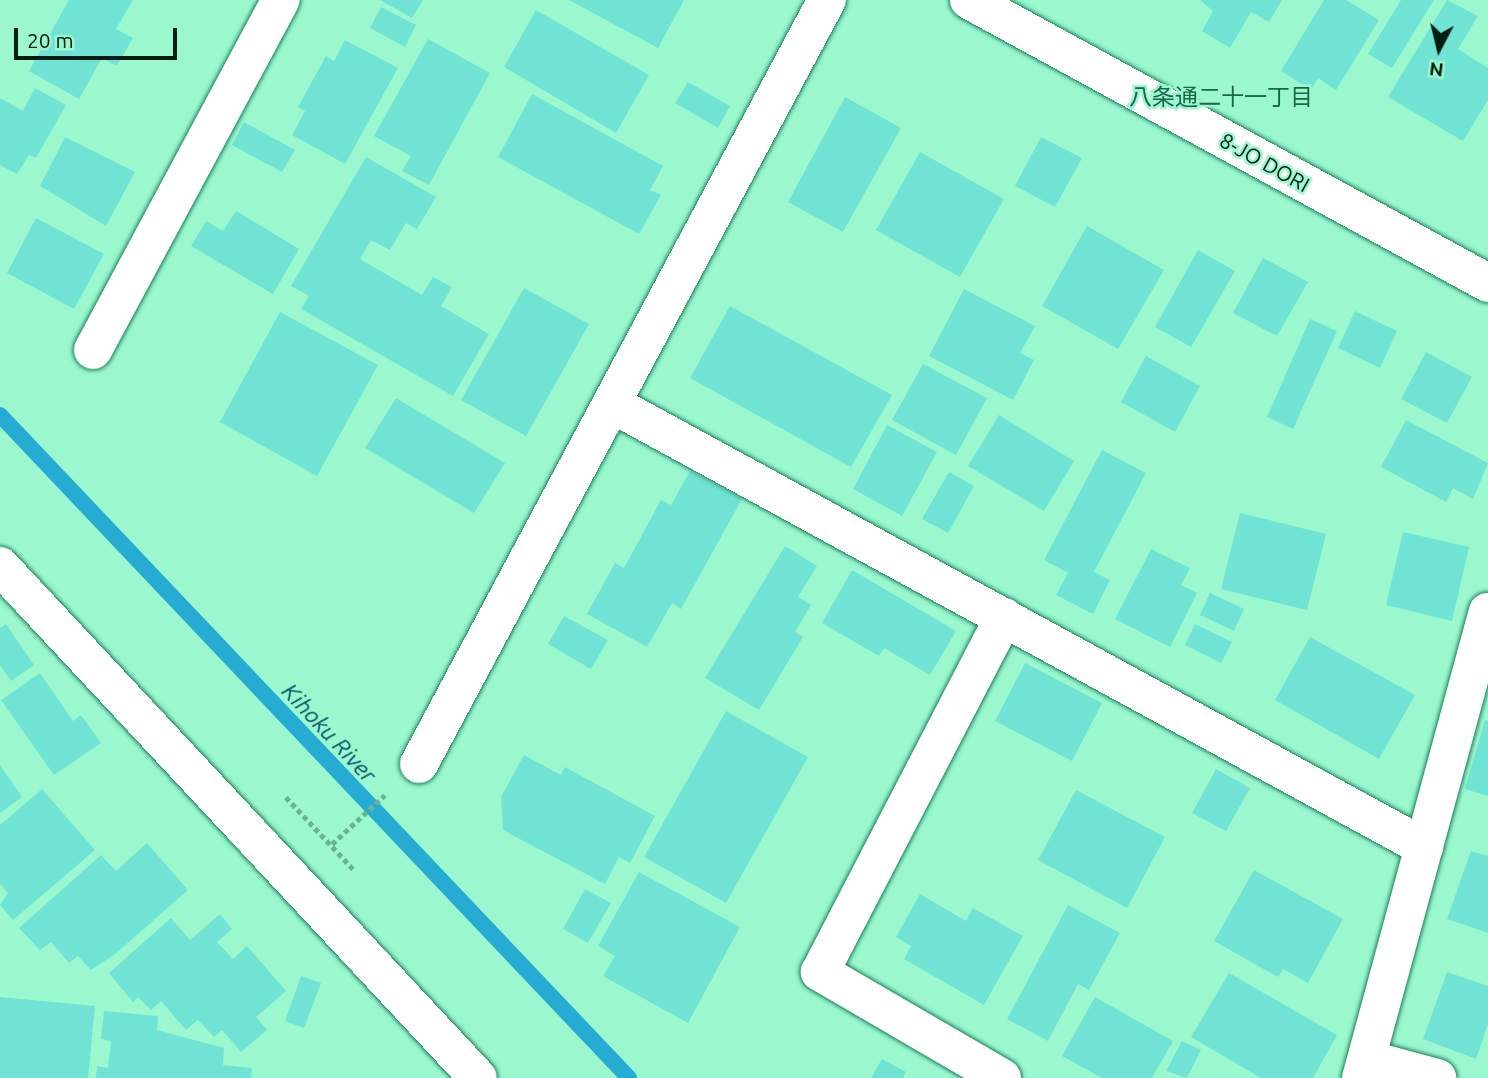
<!DOCTYPE html>
<html>
<head>
<meta charset="utf-8">
<style>
	body { margin:0 }
	#map { position:relative; width:1488px; height:1078px; overflow:hidden; background:#9bf8ce; font-family:Ubuntu,"Noto Sans JP",sans-serif }
	div>[style] { position:absolute }
	.stream>* { height:16px; margin:-8px; padding:0 8px; transform-origin:8px; border-radius:8px; background:#26abd3 }
	.building>* { inset:0; background:#71e3d4 }
	.path>* { height:4.5px; margin-top:-2.25px; transform-origin:0; background:repeating-linear-gradient(90deg,#6bb493 0 5px,transparent 0 8.5px) }
	.roads { filter:drop-shadow(0 0 2px #17805c) drop-shadow(0 0 2px #17805c) }
	.minor>* { height:38px; margin:-19px; padding:0 19px; transform-origin:19px; border-radius:19px; background:#fff }
	span { translate:-50% -50%; white-space:nowrap; text-align:center; line-height:1.15; -webkit-text-stroke:5px #9bf8ce; paint-order:stroke }
	.street-label { font-size:21px; color:#001d11 }
	.neighbourhood-label { font-size:23px; color:#1b664a }
	.water-label { font-size:23px; color:#064f64; font-style:italic }
	.north { position:absolute; left:1404px; top:14px; width:70px; height:70px; -webkit-text-stroke:5px #9bf8ce; paint-order:stroke; rotate:187deg; font-size:19px; font-weight:700; line-height:28px; text-align:center; color:#001d11 }
	.north::after { content:''; display:block; margin:auto; width:24px; height:32px; background:#001d11; clip-path:polygon(50% 0,100% 100%,50% 72%,0 100%) }
	.scale { position:absolute; left:14px; top:28px; width:163px; height:32px; box-sizing:border-box; border:4px solid #001d11; border-top:0; padding-left:9px; font-size:21px; line-height:24px; white-space:nowrap; color:#001d11; -webkit-text-stroke:5px #9bf8ce; paint-order:stroke }
</style>
</head>
<body>
<div id="map">
	<div class="stream">
		<div style="left:0;top:415px;width:914px;rotate:46.51deg"></div>
	</div>
	<div class="building">
		<div style="clip-path:polygon(69px 0,133px 0,116px 29px,133px 38px,117px 66px,102px 58px,79px 99px,29px 71px)"></div>
		<div style="clip-path:polygon(380px 0,423px 0,412px 18px)"></div>
		<div style="clip-path:polygon(569px 0,684px 0,658px 48px)"></div>
		<div style="clip-path:polygon(1200px 0,1282px 0,1269px 22px,1251px 12px,1230px 48px,1202px 31px,1213px 11px)"></div>
		<div style="clip-path:polygon(1324px 0,1346px 0,1379px 20px,1336px 90px,1318px 78px,1311px 90px,1281px 71px)"></div>
		<div style="clip-path:polygon(1401px 0,1434px 0,1392px 68px,1368px 54px)"></div>
		<div style="clip-path:polygon(1447px 0,1478px 16px,1458px 49px,1488px 68px,1488px 100px,1463px 141px,1388px 97px)"></div>
		<div style="clip-path:polygon(381px 7px,416px 25px,405px 47px,370px 28px)"></div>
		<div style="clip-path:polygon(536px 10px,649px 75px,616px 133px,504px 67px)"></div>
		<div style="clip-path:polygon(428px 39px,490px 73px,429px 185px,402px 171px,411px 156px,374px 136px)"></div>
		<div style="clip-path:polygon(345px 40px,398px 68px,345px 164px,292px 135px,305px 111px,298px 107px,326px 56px,334px 61px)"></div>
		<div style="clip-path:polygon(688px 82px,730px 106px,718px 128px,675px 103px)"></div>
		<div style="clip-path:polygon(35px 88px,66px 105px,36px 158px,29px 155px,17px 174px,0 165px,0 98px,23px 111px)"></div>
		<div style="clip-path:polygon(532px 94px,663px 166px,650px 190px,661px 195px,639px 234px,498px 157px)"></div>
		<div style="clip-path:polygon(845px 97px,901px 128px,843px 232px,788px 202px)"></div>
		<div style="clip-path:polygon(244px 122px,295px 150px,282px 172px,232px 145px)"></div>
		<div style="clip-path:polygon(65px 137px,135px 172px,106px 226px,40px 186px)"></div>
		<div style="clip-path:polygon(1041px 137px,1082px 158px,1055px 207px,1015px 186px)"></div>
		<div style="clip-path:polygon(920px 152px,1004px 199px,960px 277px,876px 230px)"></div>
		<div style="clip-path:polygon(366px 157px,436px 197px,417px 229px,406px 223px,390px 250px,371px 240px,360px 259px,422px 295px,433px 277px,452px 287px,441px 306px,489px 334px,453px 396px,301px 309px,309px 296px,291px 286px)"></div>
		<div style="clip-path:polygon(236px 211px,299px 249px,273px 294px,191px 246px,206px 221px,223px 231px)"></div>
		<div style="clip-path:polygon(36px 218px,104px 254px,74px 309px,7px 273px)"></div>
		<div style="clip-path:polygon(1087px 226px,1164px 270px,1118px 349px,1042px 306px)"></div>
		<div style="clip-path:polygon(1198px 250px,1235px 271px,1191px 347px,1155px 327px)"></div>
		<div style="clip-path:polygon(1263px 258px,1308px 282px,1277px 336px,1233px 313px)"></div>
		<div style="clip-path:polygon(524px 288px,589px 324px,526px 436px,461px 400px)"></div>
		<div style="clip-path:polygon(964px 289px,1035px 326px,1020px 353px,1034px 360px,1013px 400px,929px 356px)"></div>
		<div style="clip-path:polygon(730px 306px,892px 395px,851px 467px,690px 378px)"></div>
		<div style="clip-path:polygon(1355px 311px,1397px 331px,1380px 368px,1338px 348px)"></div>
		<div style="clip-path:polygon(280px 312px,378px 365px,317px 476px,220px 422px)"></div>
		<div style="clip-path:polygon(1310px 319px,1337px 331px,1293px 429px,1267px 417px)"></div>
		<div style="clip-path:polygon(1426px 352px,1472px 377px,1447px 423px,1401px 399px)"></div>
		<div style="clip-path:polygon(1146px 356px,1200px 386px,1175px 432px,1121px 402px)"></div>
		<div style="clip-path:polygon(923px 364px,987px 398px,956px 455px,892px 420px)"></div>
		<div style="clip-path:polygon(396px 398px,505px 463px,474px 513px,365px 448px)"></div>
		<div style="clip-path:polygon(999px 415px,1074px 461px,1044px 511px,968px 466px)"></div>
		<div style="clip-path:polygon(1406px 420px,1488px 463px,1473px 499px,1453px 488px,1446px 502px,1381px 467px)"></div>
		<div style="clip-path:polygon(887px 425px,937px 452px,902px 516px,853px 489px)"></div>
		<div style="clip-path:polygon(1102px 450px,1146px 473px,1094px 572px,1110px 580px,1093px 614px,1056px 595px,1068px 573px,1044px 560px)"></div>
		<div style="clip-path:polygon(690px 471px,742px 499px,681px 609px,672px 603px,647px 647px,587px 614px,615px 563px,624px 568px,661px 500px,671px 505px)"></div>
		<div style="clip-path:polygon(949px 472px,974px 486px,948px 533px,922px 519px)"></div>
		<div style="clip-path:polygon(1240px 513px,1326px 534px,1307px 610px,1221px 589px)"></div>
		<div style="clip-path:polygon(1403px 532px,1469px 547px,1452px 621px,1386px 605px)"></div>
		<div style="clip-path:polygon(785px 546px,817px 566px,798px 597px,811px 605px,795px 632px,803px 637px,759px 710px,705px 678px)"></div>
		<div style="clip-path:polygon(1151px 549px,1190px 568px,1181px 585px,1197px 593px,1170px 647px,1115px 619px)"></div>
		<div style="clip-path:polygon(852px 570px,956px 631px,930px 675px,884px 648px,879px 656px,822px 623px)"></div>
		<div style="clip-path:polygon(1210px 593px,1244px 609px,1234px 631px,1200px 615px)"></div>
		<div style="clip-path:polygon(564px 616px,608px 640px,591px 669px,548px 644px)"></div>
		<div style="clip-path:polygon(6px 624px,34px 665px,11px 681px,0 665px,0 628px)"></div>
		<div style="clip-path:polygon(1195px 624px,1232px 642px,1221px 663px,1185px 645px)"></div>
		<div style="clip-path:polygon(1310px 637px,1415px 695px,1379px 759px,1275px 700px)"></div>
		<div style="clip-path:polygon(1025px 663px,1102px 703px,1072px 761px,995px 721px)"></div>
		<div style="clip-path:polygon(40px 673px,73px 721px,81px 715px,101px 743px,54px 775px,1px 700px)"></div>
		<div style="clip-path:polygon(726px 711px,808px 757px,726px 903px,644px 857px)"></div>
		<div style="clip-path:polygon(1485px 720px,1488px 721px,1488px 796px,1465px 789px)"></div>
		<div style="clip-path:polygon(524px 755px,561px 775px,565px 767px,655px 816px,630px 863px,619px 857px,605px 884px,503px 830px,501px 797px)"></div>
		<div style="clip-path:polygon(0 765px,22px 797px,0 813px)"></div>
		<div style="clip-path:polygon(1216px 769px,1250px 788px,1226px 831px,1192px 813px)"></div>
		<div style="clip-path:polygon(42px 789px,95px 850px,13px 920px,0 905px,8px 893px,0 884px,0 825px)"></div>
		<div style="clip-path:polygon(1076px 790px,1165px 837px,1127px 908px,1038px 860px)"></div>
		<div style="clip-path:polygon(147px 843px,188px 890px,115px 954px,91px 970px,78px 956px,69px 963px,51px 942px,40px 950px,19px 928px,101px 855px,116px 871px)"></div>
		<div style="clip-path:polygon(1471px 851px,1488px 856px,1488px 933px,1447px 919px)"></div>
		<div style="clip-path:polygon(1254px 870px,1343px 919px,1308px 983px,1283px 969px,1278px 977px,1214px 941px)"></div>
		<div style="clip-path:polygon(639px 872px,740px 927px,688px 1023px,603px 976px,615px 956px,598px 946px)"></div>
		<div style="clip-path:polygon(585px 889px,611px 903px,588px 943px,563px 929px)"></div>
		<div style="clip-path:polygon(920px 894px,966px 921px,973px 908px,1023px 936px,984px 1005px,904px 959px,911px 946px,896px 937px)"></div>
		<div style="clip-path:polygon(1068px 905px,1120px 933px,1089px 990px,1078px 984px,1048px 1041px,1007px 1019px)"></div>
		<div style="clip-path:polygon(220px 914px,232px 929px,217px 942px,233px 959px,247px 946px,286px 991px,256px 1017px,267px 1030px,241px 1052px,222px 1030px,214px 1037px,198px 1020px,186px 1030px,161px 1001px,151px 1010px,138px 997px,133px 1002px,109px 973px,171px 918px,190px 940px)"></div>
		<div style="clip-path:polygon(1447px 972px,1488px 986px,1488px 1024px,1476px 1059px,1423px 1039px)"></div>
		<div style="clip-path:polygon(1229px 973px,1337px 1035px,1313px 1078px,1261px 1078px,1191px 1037px)"></div>
		<div style="clip-path:polygon(301px 976px,321px 983px,304px 1028px,285px 1021px)"></div>
		<div style="clip-path:polygon(0 997px,95px 1006px,88px 1078px,0 1078px)"></div>
		<div style="clip-path:polygon(1095px 997px,1173px 1041px,1152px 1078px,1102px 1078px,1062px 1056px)"></div>
		<div style="clip-path:polygon(104px 1011px,158px 1016px,157px 1030px,224px 1048px,223px 1065px,252px 1068px,251px 1078px,96px 1078px,97px 1066px,108px 1068px,111px 1041px,101px 1039px)"></div>
		<div style="clip-path:polygon(1182px 1041px,1201px 1050px,1187px 1078px,1166px 1071px)"></div>
		<div style="clip-path:polygon(882px 1059px,906px 1072px,903px 1078px,871px 1078px)"></div>
	</div>
	<div class="path">
		<div style="left:286px;top:797px;width:100px;rotate:47deg"></div>
		<div style="left:332px;top:844px;width:72px;rotate:-42.8deg"></div>
	</div>
	<div class="roads">
		<div class="minor">
			<div style="left:969px;top:0;width:591px;rotate:28.6deg"></div>
			<div style="left:93px;top:350px;width:397px;rotate:-61.8deg"></div>
			<div style="left:614px;top:405px;width:923px;rotate:28.62deg"></div>
			<div style="left:0;top:566px;width:700px;rotate:46.97deg"></div>
			<div style="left:419px;top:764px;width:866px;rotate:-61.9deg"></div>
			<div style="left:1367px;top:1059px;width:73px;rotate:15.2deg"></div>
			<div style="left:1002px;top:1078px;width:211px;rotate:-149.8deg"></div>
			<div style="left:820px;top:972px;width:400px;rotate:-62.6deg"></div>
			<div style="left:1361px;top:1078px;width:483px;rotate:-74.8deg"></div>
		</div>
	</div>
	<div class="street-label">
		<span style="left:1265px;top:162px;rotate:29deg">8-JO DORI</span>
	</div>
	<div class="neighbourhood-label">
		<span style="left:1221px;top:97px">八条通二十一丁目</span>
	</div>
	<div class="water-label">
		<span style="left:329px;top:733px;rotate:47deg">Kihoku River</span>
	</div>
	<div class="north">N</div>
	<div class="scale">20 m</div>
</div>
</body>
</html>
